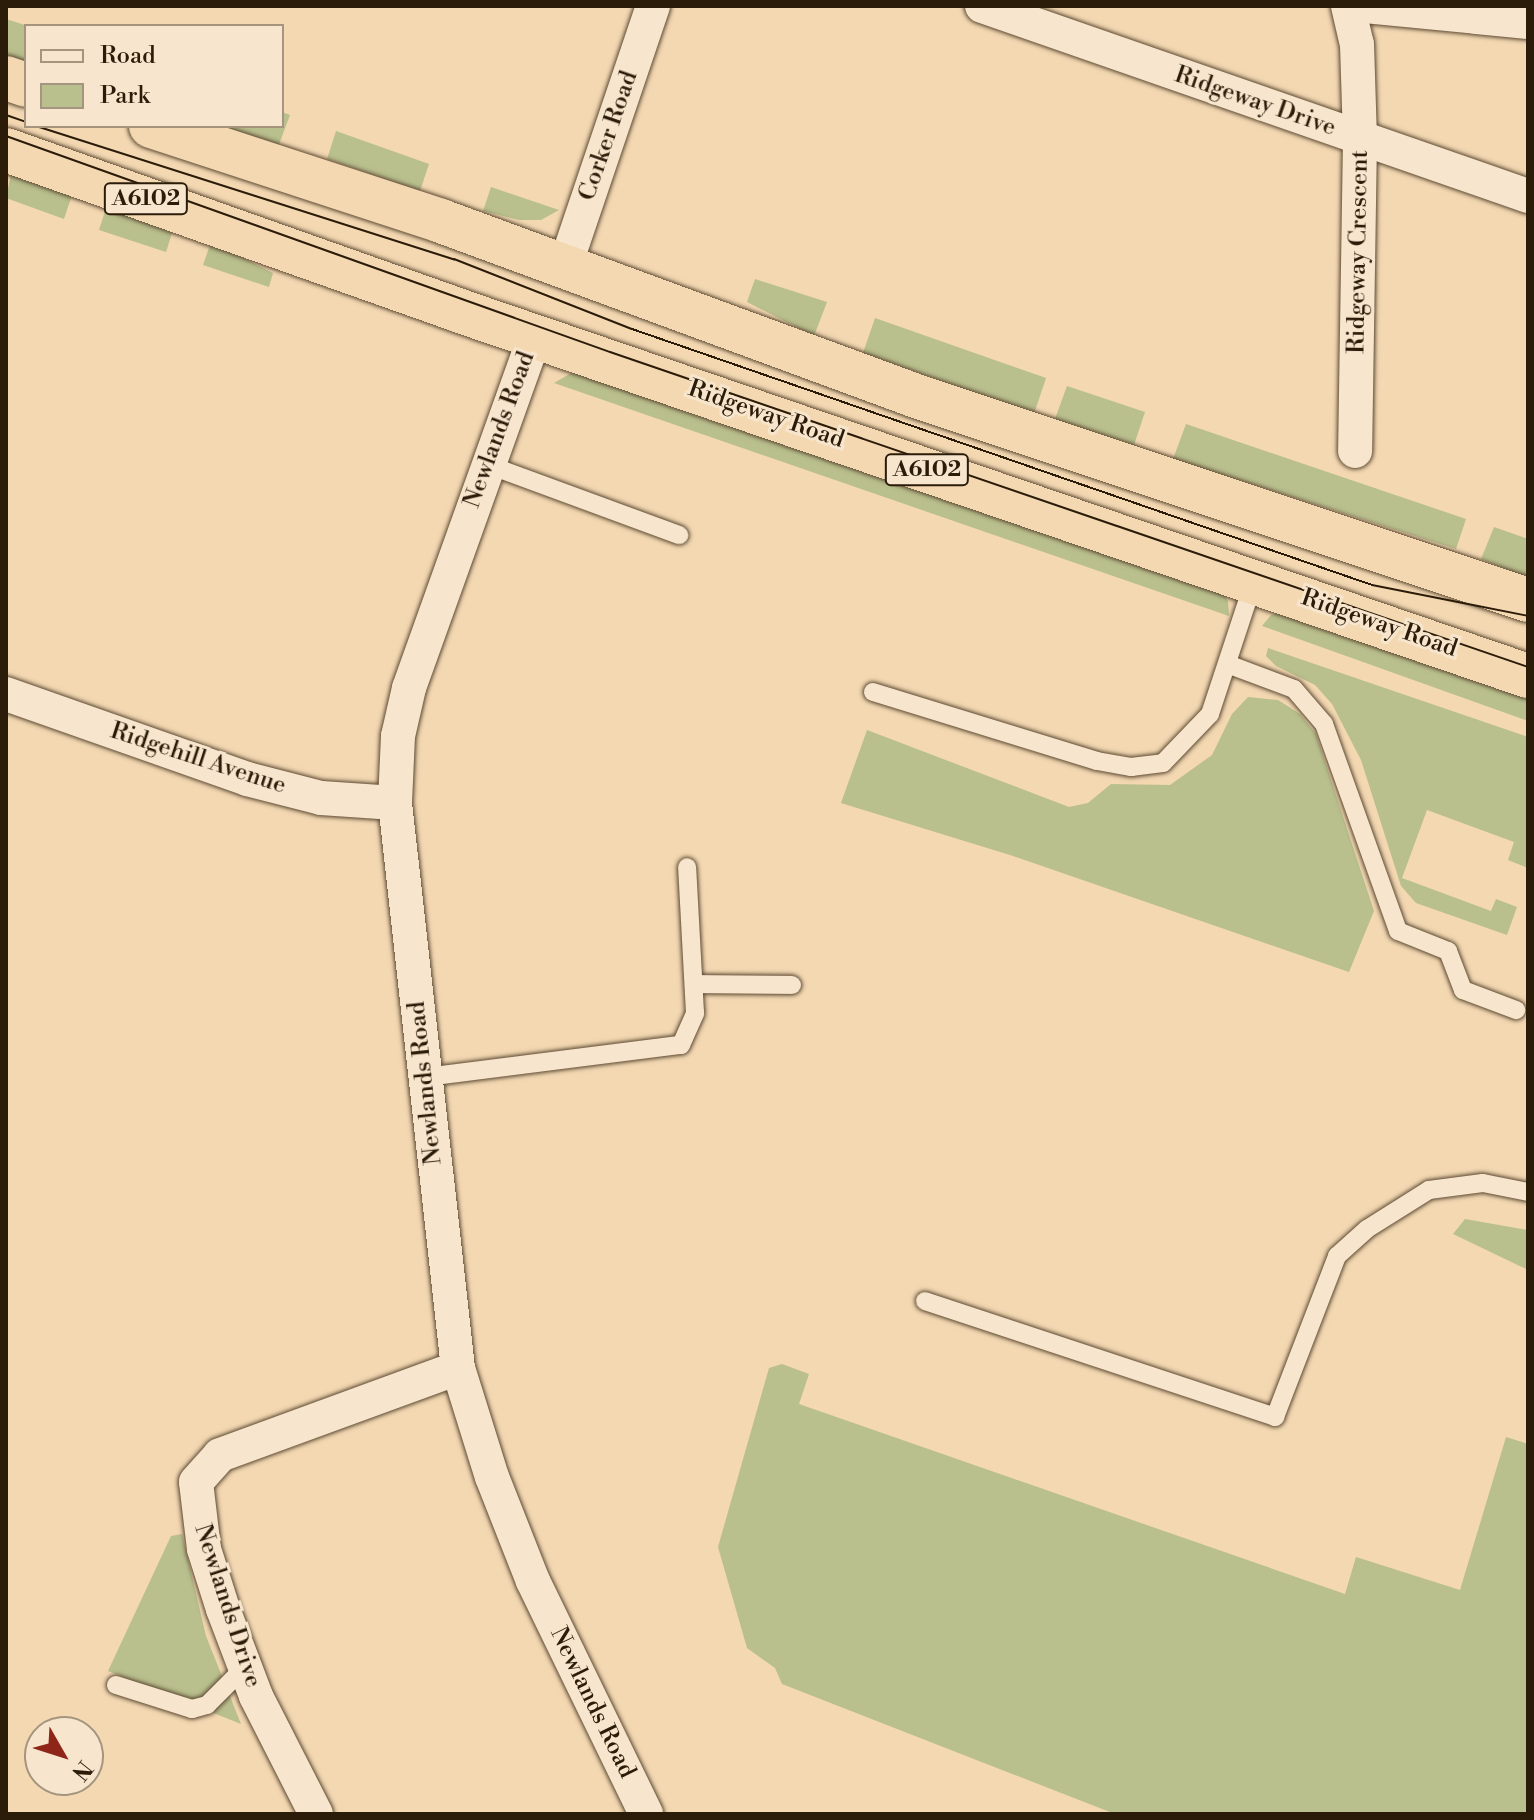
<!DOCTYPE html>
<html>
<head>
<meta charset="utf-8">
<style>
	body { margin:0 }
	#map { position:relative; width:1534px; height:1820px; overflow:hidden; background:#f3d8b2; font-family:"Libre Bodoni",serif }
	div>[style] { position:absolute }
	.green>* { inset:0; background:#b9bf8d }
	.roads { filter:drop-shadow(0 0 2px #5d4a33) drop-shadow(0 0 2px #5d4a33) }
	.lane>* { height:18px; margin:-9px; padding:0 9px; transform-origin:9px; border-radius:9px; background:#f7e6cd }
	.street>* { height:34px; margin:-17px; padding:0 17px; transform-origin:17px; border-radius:17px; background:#f7e6cd }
	.highway>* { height:44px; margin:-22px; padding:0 22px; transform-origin:22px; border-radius:22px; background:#f3d8b2 }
	.tram>* { height:2px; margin:-1px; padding:0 1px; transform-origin:1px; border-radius:1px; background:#2b1b09 }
	span { translate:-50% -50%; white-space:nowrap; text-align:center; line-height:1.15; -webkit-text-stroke:6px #f7e6cd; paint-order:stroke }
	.shield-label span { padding:2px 6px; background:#f7e6cd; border:2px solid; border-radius:6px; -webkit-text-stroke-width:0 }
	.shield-label { font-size:22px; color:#2b1b09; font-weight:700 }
	.street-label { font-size:24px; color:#2b1b09 }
	.frame { position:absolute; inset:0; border:8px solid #2b1b09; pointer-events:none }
	.legend { position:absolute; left:24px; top:24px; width:260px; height:104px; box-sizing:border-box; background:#f7e6cd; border:2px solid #a5957f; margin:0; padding:10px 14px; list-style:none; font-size:24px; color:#2b1b09 }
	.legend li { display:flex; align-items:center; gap:16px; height:40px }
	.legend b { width:40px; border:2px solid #a5957f }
	.north { position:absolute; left:24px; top:1716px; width:80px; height:80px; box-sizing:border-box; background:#f7e6cd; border:2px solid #a5957f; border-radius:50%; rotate:129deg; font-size:22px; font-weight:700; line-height:32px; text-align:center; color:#2b1b09 }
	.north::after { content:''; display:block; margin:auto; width:28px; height:36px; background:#8f2418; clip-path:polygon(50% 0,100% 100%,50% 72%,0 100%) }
</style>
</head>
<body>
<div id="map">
	<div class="green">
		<div style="clip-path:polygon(6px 19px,28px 26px,26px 67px,6px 61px)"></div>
		<div style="clip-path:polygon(282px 112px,290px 115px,278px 147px,215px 126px,282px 126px)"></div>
		<div style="clip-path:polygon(336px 131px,429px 164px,420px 191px,327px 159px)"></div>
		<div style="clip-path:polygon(12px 169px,73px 192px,64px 219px,6px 198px)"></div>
		<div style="clip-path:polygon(491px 187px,559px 210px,541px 220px,519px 220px,483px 211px)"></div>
		<div style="clip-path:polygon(107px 205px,174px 227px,166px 252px,99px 230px)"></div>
		<div style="clip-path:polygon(211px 242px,273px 273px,269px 287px,203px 265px)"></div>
		<div style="clip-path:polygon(755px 279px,827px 302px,814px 336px,747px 302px)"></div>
		<div style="clip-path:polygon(875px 318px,1046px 378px,1034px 414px,863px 353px)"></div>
		<div style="clip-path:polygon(573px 372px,1221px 589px,1228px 601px,1229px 616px,554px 383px)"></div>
		<div style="clip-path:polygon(1067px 386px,1145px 412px,1134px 445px,1055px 419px)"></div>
		<div style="clip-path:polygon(1186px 424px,1466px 519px,1456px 549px,1173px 459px)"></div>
		<div style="clip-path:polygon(1494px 527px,1528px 539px,1528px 578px,1481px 559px)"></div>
		<div style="clip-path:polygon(1283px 612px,1528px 693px,1528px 721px,1262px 626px,1271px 615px)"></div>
		<div style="clip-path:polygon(1268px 648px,1528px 737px,1528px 868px,1508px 860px,1514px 842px,1427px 810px,1402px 878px,1491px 911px,1496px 899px,1517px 907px,1507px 935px,1416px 903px,1401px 886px,1361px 760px,1332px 704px,1315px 685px,1276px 666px,1266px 656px)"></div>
		<div style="clip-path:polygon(1248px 697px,1278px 700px,1300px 714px,1316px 734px,1374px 911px,1349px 972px,1010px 855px,841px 803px,867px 730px,1069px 807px,1088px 803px,1111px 784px,1170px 785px,1212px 755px,1232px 714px)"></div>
		<div style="clip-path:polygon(1465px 1219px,1528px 1230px,1528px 1270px,1453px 1234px)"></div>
		<div style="clip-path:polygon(782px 1364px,809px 1374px,799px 1404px,1345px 1594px,1356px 1557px,1460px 1590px,1506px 1437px,1528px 1444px,1528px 1814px,1115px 1814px,782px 1684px,775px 1668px,747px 1648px,718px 1547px,769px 1368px)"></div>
		<div style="clip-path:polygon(182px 1534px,206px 1636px,241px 1724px,108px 1671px,171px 1536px)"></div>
	</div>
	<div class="roads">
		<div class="lane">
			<div style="left:486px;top:464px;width:206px;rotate:20.2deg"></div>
			<div style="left:1230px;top:665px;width:68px;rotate:20.6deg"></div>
			<div style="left:1294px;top:689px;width:46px;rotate:49.4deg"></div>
			<div style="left:1324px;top:724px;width:220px;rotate:70.3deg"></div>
			<div style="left:1398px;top:931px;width:54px;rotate:21.8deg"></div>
			<div style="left:1448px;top:951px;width:42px;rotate:69deg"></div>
			<div style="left:1463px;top:990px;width:57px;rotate:20.7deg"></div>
			<div style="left:873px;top:692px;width:234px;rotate:17.1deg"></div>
			<div style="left:1097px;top:761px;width:35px;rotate:10deg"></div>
			<div style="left:1131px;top:767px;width:32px;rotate:-7deg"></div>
			<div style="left:1163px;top:763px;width:68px;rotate:-46.2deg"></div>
			<div style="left:1210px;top:714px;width:140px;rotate:-71.7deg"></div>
			<div style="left:695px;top:984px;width:97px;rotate:0.6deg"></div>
			<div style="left:426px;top:1077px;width:257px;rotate:-7.2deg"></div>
			<div style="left:681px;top:1045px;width:35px;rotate:-66deg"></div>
			<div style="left:695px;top:1013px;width:146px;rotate:-93.1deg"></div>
			<div style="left:925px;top:1301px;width:369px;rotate:18.3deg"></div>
			<div style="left:1275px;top:1417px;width:173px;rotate:-68.9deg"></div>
			<div style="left:1337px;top:1256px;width:40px;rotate:-42deg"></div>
			<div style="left:1367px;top:1229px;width:73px;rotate:-32.2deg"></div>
			<div style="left:1429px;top:1190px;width:54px;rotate:-7.4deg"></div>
			<div style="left:1483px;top:1183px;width:46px;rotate:11.3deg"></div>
			<div style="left:116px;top:1685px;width:80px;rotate:17.5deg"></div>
			<div style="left:192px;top:1709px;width:16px;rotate:-15deg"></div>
			<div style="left:207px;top:1705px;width:55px;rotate:-45deg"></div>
		</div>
		<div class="street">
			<div style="left:982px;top:6px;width:578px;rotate:19.19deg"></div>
			<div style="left:1348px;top:6px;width:39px;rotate:77deg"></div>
			<div style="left:1357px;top:44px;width:95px;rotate:88.2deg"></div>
			<div style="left:1360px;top:139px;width:312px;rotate:90.9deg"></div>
			<div style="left:1365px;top:6px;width:164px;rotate:5.6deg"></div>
			<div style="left:565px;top:266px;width:274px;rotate:-71.3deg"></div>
			<div style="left:535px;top:336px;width:374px;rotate:109.7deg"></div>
			<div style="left:409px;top:688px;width:49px;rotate:102.9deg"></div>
			<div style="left:398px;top:736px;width:67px;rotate:92.6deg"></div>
			<div style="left:395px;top:803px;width:569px;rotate:83.64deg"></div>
			<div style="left:458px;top:1368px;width:114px;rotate:72.7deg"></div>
			<div style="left:492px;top:1477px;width:112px;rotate:68.5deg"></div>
			<div style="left:533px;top:1581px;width:259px;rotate:64.1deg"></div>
			<div style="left:6px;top:694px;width:256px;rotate:19.4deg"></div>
			<div style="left:247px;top:779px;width:76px;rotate:14.4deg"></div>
			<div style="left:321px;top:798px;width:74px;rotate:3.9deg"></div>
			<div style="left:316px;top:1814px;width:132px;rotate:-117deg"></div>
			<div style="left:256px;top:1696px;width:93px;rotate:-110.8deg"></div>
			<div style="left:223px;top:1609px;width:63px;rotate:-107.6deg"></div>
			<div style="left:204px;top:1549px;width:67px;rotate:-96.8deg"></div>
			<div style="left:196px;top:1482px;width:36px;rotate:-48deg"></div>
			<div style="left:220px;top:1455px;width:253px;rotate:-20.1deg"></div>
		</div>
		<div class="highway">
			<div style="left:6px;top:78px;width:21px;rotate:19deg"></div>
			<div style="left:151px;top:126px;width:305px;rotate:18.1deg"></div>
			<div style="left:441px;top:221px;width:506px;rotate:20.22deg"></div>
			<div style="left:916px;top:396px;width:645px;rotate:18.43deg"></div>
			<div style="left:6px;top:150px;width:482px;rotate:19.5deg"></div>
			<div style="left:460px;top:311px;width:1129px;rotate:18.87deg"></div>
		</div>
	</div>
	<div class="tram">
		<div style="left:6px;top:115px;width:21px;rotate:19deg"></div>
		<div style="left:36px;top:126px;width:439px;rotate:17.7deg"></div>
		<div style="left:454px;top:259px;width:191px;rotate:21.5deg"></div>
		<div style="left:632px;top:329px;width:783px;rotate:19.08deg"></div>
		<div style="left:1372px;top:585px;width:159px;rotate:11.2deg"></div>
		<div style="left:6px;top:136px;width:641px;rotate:19.68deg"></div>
		<div style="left:610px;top:352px;width:971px;rotate:18.94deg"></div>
	</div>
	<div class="shield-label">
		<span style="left:146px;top:199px">A6102</span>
		<span style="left:927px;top:470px">A6102</span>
	</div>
	<div class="street-label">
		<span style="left:1255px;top:102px;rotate:19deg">Ridgeway Drive</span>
		<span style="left:609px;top:136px;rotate:-71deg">Corker Road</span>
		<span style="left:1359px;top:252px;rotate:-89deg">Ridgeway Crescent</span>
		<span style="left:766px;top:415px;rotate:19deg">Ridgeway Road</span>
		<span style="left:500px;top:430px;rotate:-70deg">Newlands Road</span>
		<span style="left:1379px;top:624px;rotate:19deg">Ridgeway Road</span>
		<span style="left:198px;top:759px;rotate:18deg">Ridgehill Avenue</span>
		<span style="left:426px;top:1083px;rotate:-96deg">Newlands Road</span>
		<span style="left:227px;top:1606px;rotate:72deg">Newlands Drive</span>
		<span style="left:592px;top:1703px;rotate:64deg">Newlands Road</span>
	</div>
	<div class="frame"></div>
	<ul class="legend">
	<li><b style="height:10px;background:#f7e6cd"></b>Road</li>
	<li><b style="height:22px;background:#b9bf8d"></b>Park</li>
	</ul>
	<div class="north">N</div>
</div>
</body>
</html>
